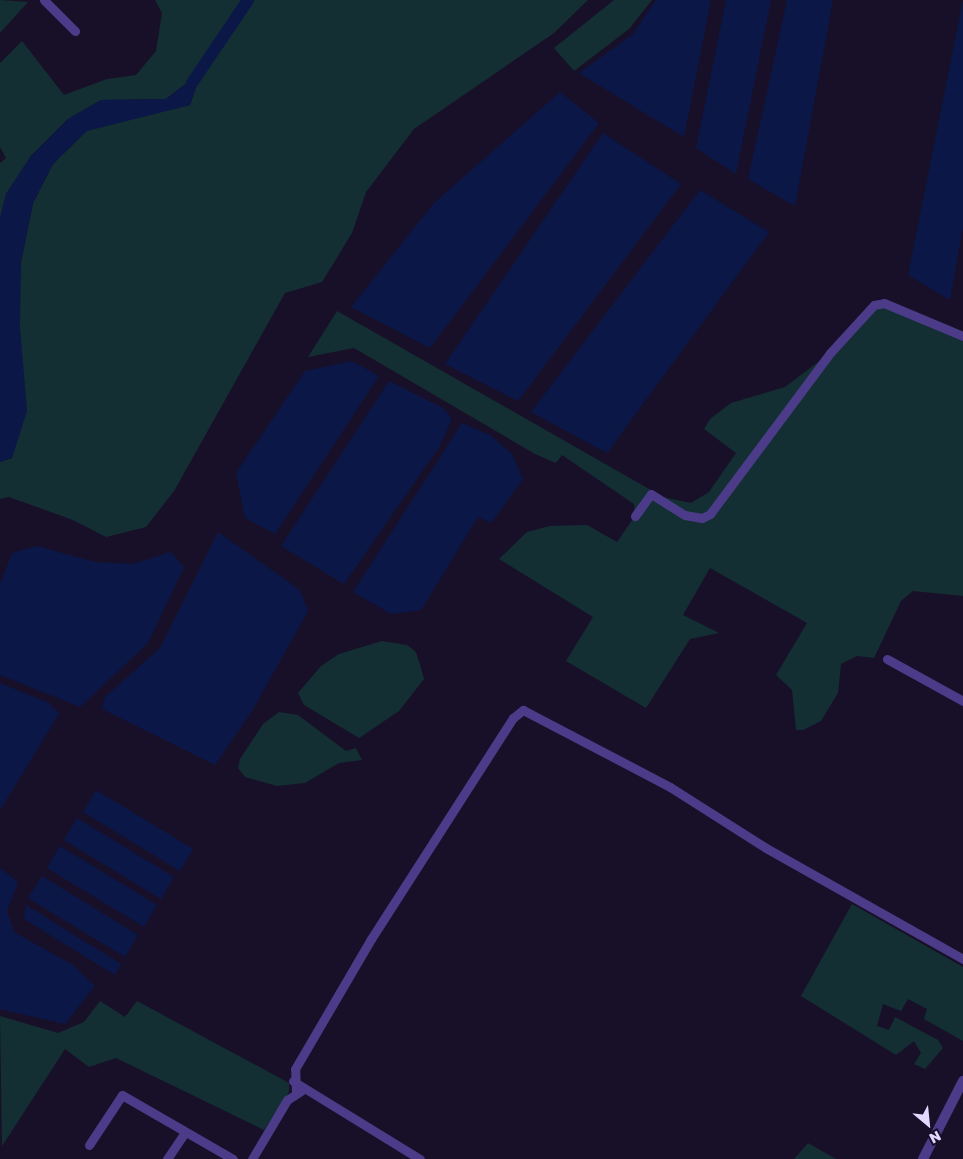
<!DOCTYPE html>
<html>
<head>
<meta charset="utf-8">
<style>
	body { margin:0 }
	#map { position:relative; width:963px; height:1159px; overflow:hidden; background:#181029; font-family:"Golos Text",sans-serif }
	div>[style] { position:absolute }
	.green>* { inset:0; background:#132f33 }
	.water>* { inset:0; background:#0b1747 }
	.river>* { height:12px; margin:-6px; padding:0 6px; transform-origin:6px; border-radius:6px; background:#0b1747 }
	.minor>* { height:9px; margin:-4.5px; padding:0 4.5px; transform-origin:4.5px; border-radius:4.5px; background:#4b3b88 }
	.tertiary>* { height:10px; margin:-5px; padding:0 5px; transform-origin:5px; border-radius:5px; background:#4b3b88 }
	span { translate:-50% -50%; white-space:nowrap; text-align:center; line-height:1.15; -webkit-text-stroke:5px #181029; paint-order:stroke }
	.north { position:absolute; left:903px; top:1099px; width:50px; height:50px; -webkit-text-stroke:4px #181029; paint-order:stroke; rotate:152deg; font-size:14px; font-weight:700; line-height:20px; text-align:center; color:#e3d8ff }
	.north::after { content:''; display:block; margin:auto; width:18px; height:22px; background:#e3d8ff; clip-path:polygon(50% 0,100% 100%,50% 72%,0 100%) }
</style>
</head>
<body>
<div id="map">
	<div class="green">
		<div style="clip-path:polygon(0 0,28px 2px,0 33px)"></div>
		<div style="clip-path:polygon(155px 0,588px 0,554px 33px,414px 129px,366px 192px,352px 233px,322px 282px,285px 293px,174px 491px,146px 527px,106px 537px,73px 520px,9px 497px,0 499px,0 462px,12px 458px,21px 262px,33px 203px,53px 164px,87px 130px,190px 105px,201px 72px,166px 99px,101px 100px,68px 119px,31px 156px,6px 194px,0 218px,0 163px,6px 158px,0 147px,0 63px,22px 41px,64px 95px,107px 79px,136px 75px,156px 51px,162px 13px)"></div>
		<div style="clip-path:polygon(614px 0,652px 0,629px 29px,574px 71px,554px 48px)"></div>
		<div style="clip-path:polygon(884px 303px,963px 336px,963px 596px,913px 591px,901px 601px,874px 658px,857px 656px,841px 664px,838px 693px,821px 721px,803px 730px,796px 730px,792px 690px,776px 675px,807px 623px,710px 568px,683px 615px,719px 633px,690px 639px,646px 708px,566px 661px,593px 617px,499px 559px,527px 532px,550px 526px,587px 525px,617px 542px,635px 516px,634px 504px,562px 455px,556px 463px,535px 454px,354px 348px,308px 357px,337px 311px,663px 497px,691px 503px,709px 492px,736px 453px,704px 429px,710px 419px,731px 403px,785px 387px,830px 353px,853px 324px)"></div>
		<div style="clip-path:polygon(382px 641px,407px 645px,416px 652px,421px 668px,424px 679px,399px 711px,359px 738px,304px 705px,298px 693px,321px 666px,339px 654px)"></div>
		<div style="clip-path:polygon(279px 712px,298px 715px,346px 751px,356px 748px,362px 760px,339px 763px,305px 783px,277px 786px,245px 777px,238px 768px,240px 759px,263px 724px)"></div>
		<div style="clip-path:polygon(852px 904px,963px 967px,963px 1041px,924px 1019px,927px 1009px,908px 999px,901px 1011px,883px 1004px,877px 1026px,889px 1030px,895px 1017px,938px 1040px,943px 1048px,925px 1069px,914px 1064px,921px 1053px,914px 1041px,896px 1055px,801px 996px)"></div>
		<div style="clip-path:polygon(100px 1001px,125px 1017px,137px 1001px,289px 1083px,289px 1092px,264px 1130px,116px 1058px,89px 1067px,65px 1049px,2px 1146px,0 1016px,58px 1033px,84px 1022px)"></div>
		<div style="clip-path:polygon(808px 1143px,836px 1159px,794px 1159px)"></div>
	</div>
	<div class="water">
		<div style="clip-path:polygon(656px 0,711px 0,684px 137px,579px 73px,633px 34px)"></div>
		<div style="clip-path:polygon(726px 0,771px 0,736px 174px,696px 148px)"></div>
		<div style="clip-path:polygon(787px 0,833px 0,795px 206px,748px 179px)"></div>
		<div style="clip-path:polygon(963px 0,963px 227px,950px 300px,908px 275px)"></div>
		<div style="clip-path:polygon(202px 71px,190px 105px,87px 131px,53px 164px,33px 203px,21px 262px,20px 327px,27px 411px,12px 458px,0 462px,0 218px,6px 194px,31px 156px,68px 119px,101px 100px,166px 99px)"></div>
		<div style="clip-path:polygon(560px 92px,599px 123px,430px 348px,351px 307px,434px 203px)"></div>
		<div style="clip-path:polygon(603px 133px,681px 184px,518px 401px,445px 364px)"></div>
		<div style="clip-path:polygon(700px 190px,769px 232px,607px 453px,531px 412px)"></div>
		<div style="clip-path:polygon(352px 361px,379px 376px,275px 534px,245px 518px,236px 473px,305px 371px)"></div>
		<div style="clip-path:polygon(389px 381px,443px 408px,452px 419px,440px 446px,344px 584px,281px 546px)"></div>
		<div style="clip-path:polygon(462px 423px,490px 435px,512px 454px,523px 479px,491px 523px,478px 517px,421px 610px,391px 614px,353px 592px)"></div>
		<div style="clip-path:polygon(218px 532px,300px 590px,308px 611px,252px 711px,215px 765px,102px 709px,105px 697px,160px 648px)"></div>
		<div style="clip-path:polygon(37px 546px,95px 562px,132px 564px,171px 552px,184px 567px,148px 643px,80px 707px,0 675px,0 584px,12px 553px)"></div>
		<div style="clip-path:polygon(0 683px,49px 703px,59px 714px,0 810px)"></div>
		<div style="clip-path:polygon(96px 790px,193px 849px,180px 871px,83px 812px)"></div>
		<div style="clip-path:polygon(77px 818px,174px 877px,161px 899px,64px 840px)"></div>
		<div style="clip-path:polygon(60px 846px,157px 905px,144px 927px,47px 868px)"></div>
		<div style="clip-path:polygon(0 868px,18px 882px,7px 911px,14px 932px,73px 965px,95px 986px,65px 1024px,0 1009px)"></div>
		<div style="clip-path:polygon(42px 876px,138px 935px,125px 957px,28px 898px)"></div>
		<div style="clip-path:polygon(26px 905px,121px 964px,115px 975px,24px 919px)"></div>
	</div>
	<div class="river">
		<div style="left:192px;top:83px;width:100px;rotate:-56deg"></div>
	</div>
	<div class="minor">
		<div style="left:44px;top:0;width:44px;rotate:45deg"></div>
		<div style="left:635px;top:516px;width:27px;rotate:-54deg"></div>
		<div style="left:651px;top:494px;width:40px;rotate:32deg"></div>
		<div style="left:685px;top:515px;width:17px;rotate:10deg"></div>
		<div style="left:702px;top:518px;width:9px;rotate:-27deg"></div>
		<div style="left:710px;top:514px;width:201px;rotate:-53.3deg"></div>
		<div style="left:830px;top:353px;width:65px;rotate:-47.5deg"></div>
		<div style="left:874px;top:305px;width:10px;rotate:-11deg"></div>
		<div style="left:884px;top:303px;width:86px;rotate:22.7deg"></div>
		<div style="left:887px;top:659px;width:87px;rotate:28.9deg"></div>
		<div style="left:293px;top:1081px;width:149px;rotate:31.6deg"></div>
		<div style="left:296px;top:1093px;width:24px;rotate:-92deg"></div>
		<div style="left:295px;top:1069px;width:151px;rotate:-59.7deg"></div>
		<div style="left:371px;top:939px;width:263px;rotate:-57.3deg"></div>
		<div style="left:513px;top:718px;width:13px;rotate:-39deg"></div>
		<div style="left:523px;top:710px;width:166px;rotate:27.6deg"></div>
		<div style="left:670px;top:787px;width:114px;rotate:32.4deg"></div>
		<div style="left:766px;top:848px;width:226px;rotate:29.4deg"></div>
		<div style="left:89px;top:1145px;width:60px;rotate:-56.6deg"></div>
		<div style="left:122px;top:1095px;width:128px;rotate:30deg"></div>
		<div style="left:167px;top:1159px;width:32px;rotate:-56deg"></div>
		<div style="left:252px;top:1159px;width:69px;rotate:-59.3deg"></div>
		<div style="left:287px;top:1100px;width:17px;rotate:-33deg"></div>
	</div>
	<div class="tertiary">
		<div style="left:923px;top:1159px;width:88px;rotate:-62.9deg"></div>
	</div>
	<div class="north">N</div>
</div>
</body>
</html>
